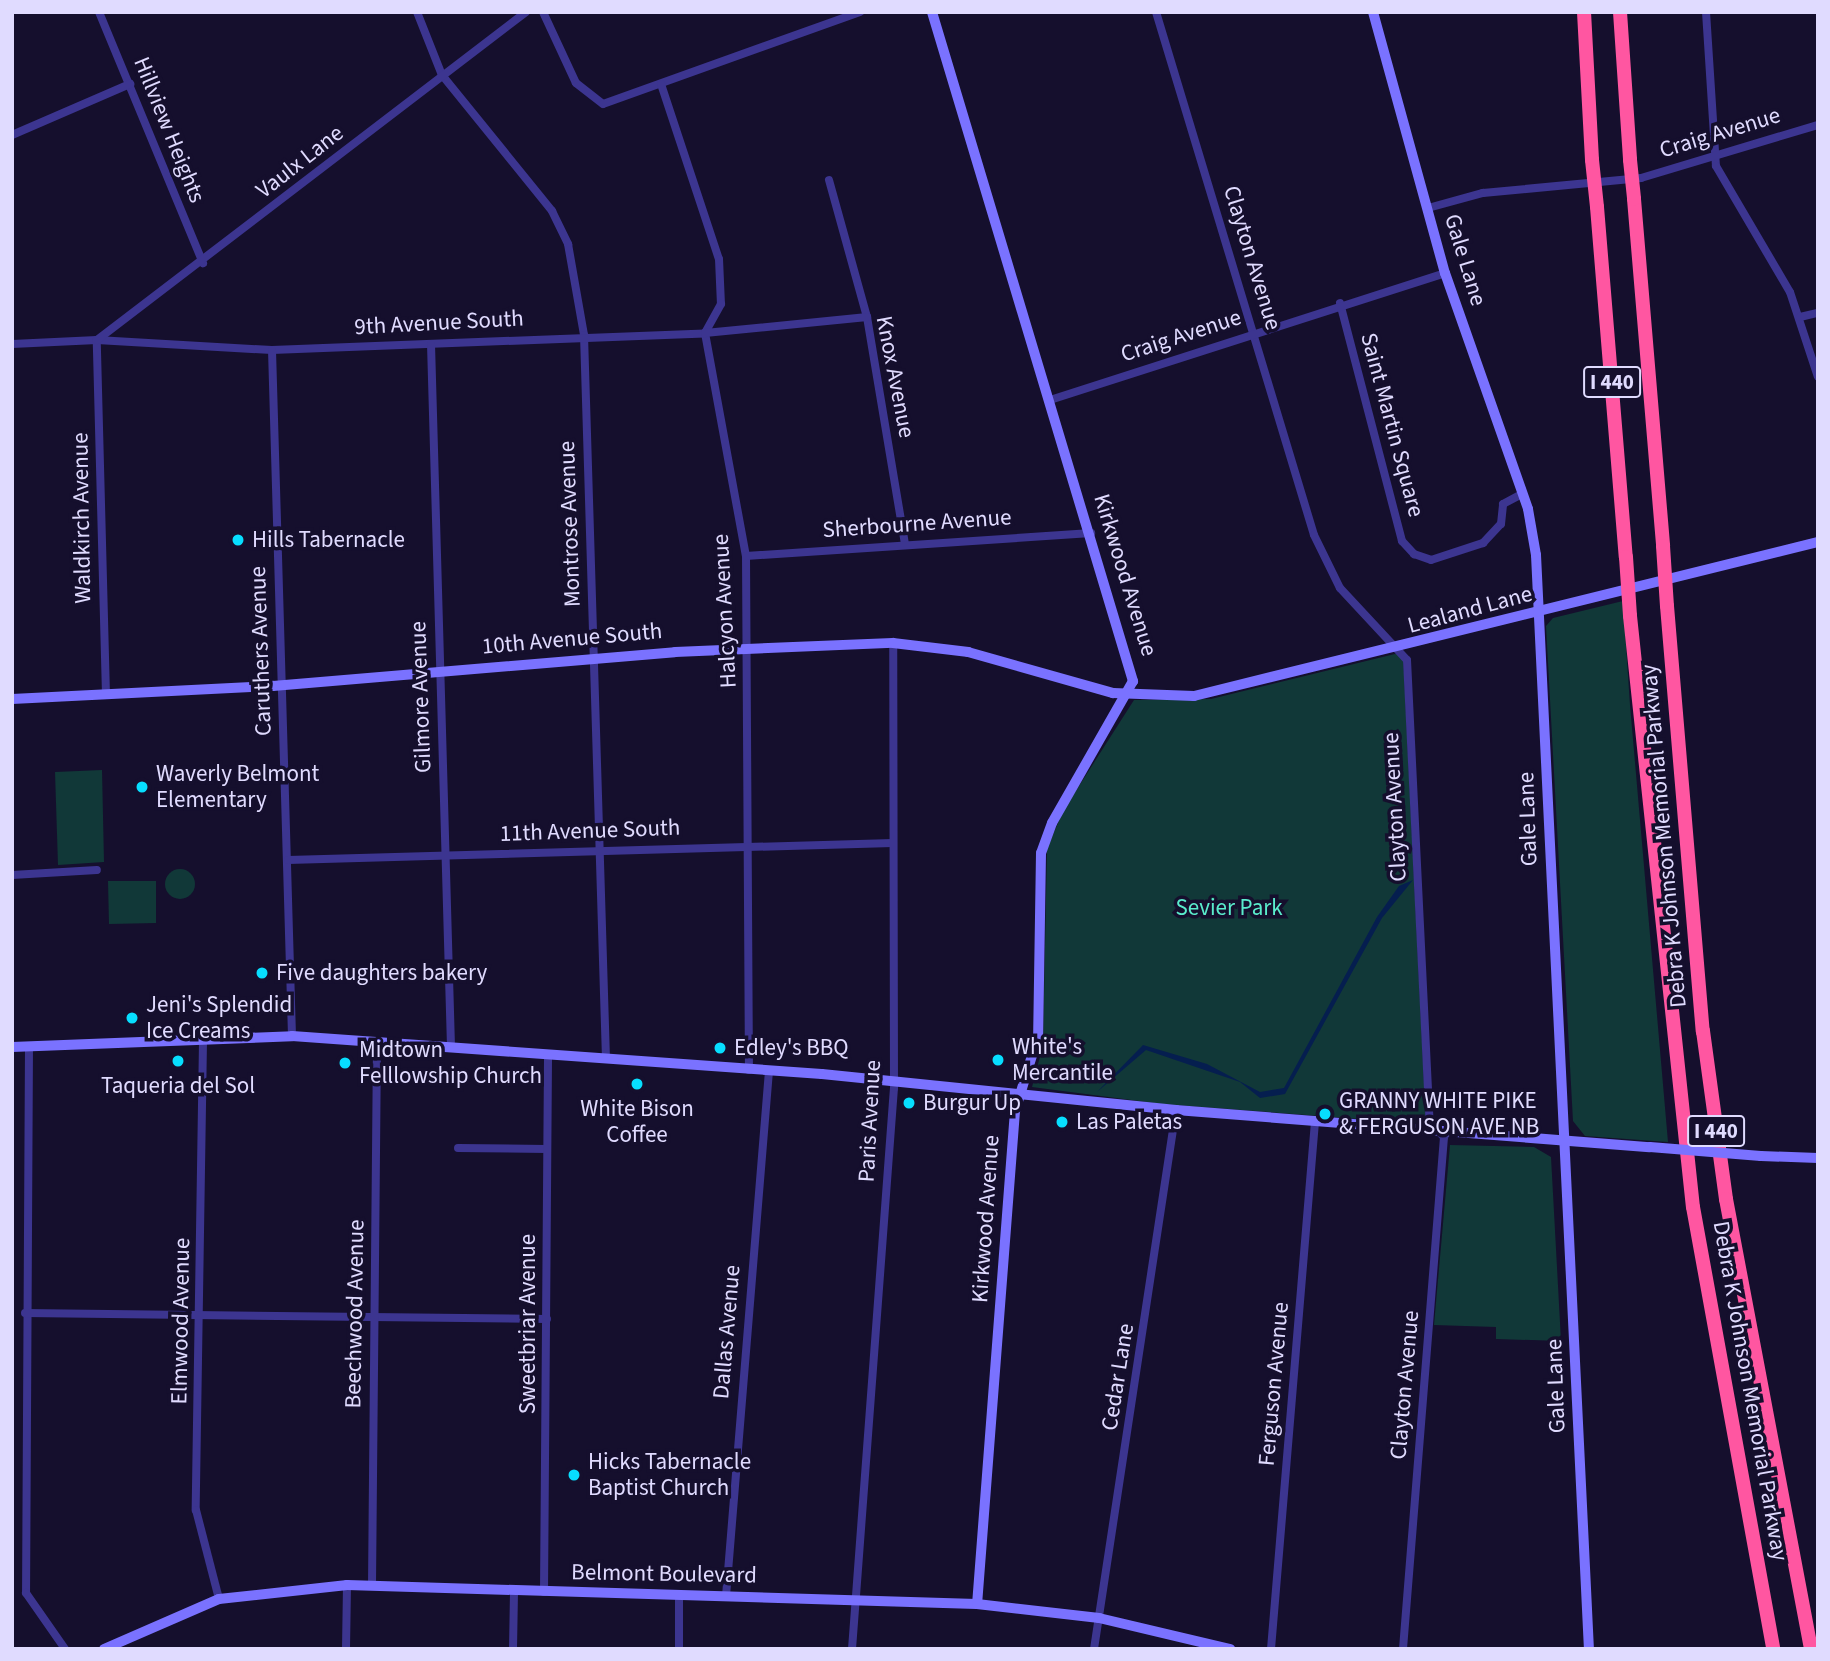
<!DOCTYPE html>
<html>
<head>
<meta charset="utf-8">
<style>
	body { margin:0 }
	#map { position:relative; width:1830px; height:1661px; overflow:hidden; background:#150f2d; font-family:"Source Sans 3",sans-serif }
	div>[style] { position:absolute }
	.green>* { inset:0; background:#113838 }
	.round { border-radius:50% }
	.water>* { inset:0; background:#051e4f }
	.street>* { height:8px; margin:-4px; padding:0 4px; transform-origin:4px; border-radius:4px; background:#3c3590 }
	.secondary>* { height:10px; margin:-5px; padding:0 5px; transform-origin:5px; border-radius:5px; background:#7a72ff }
	.highway>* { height:14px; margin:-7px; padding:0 7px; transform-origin:7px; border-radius:7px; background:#ff56a1 }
	.secondary-bridge>* { height:10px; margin:-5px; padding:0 5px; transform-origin:5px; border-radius:5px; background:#7a72ff }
	.highway-bridge>* { height:14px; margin:-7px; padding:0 7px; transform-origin:7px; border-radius:7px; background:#ff56a1 }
	.dots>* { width:19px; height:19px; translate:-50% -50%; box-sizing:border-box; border:4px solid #150f2d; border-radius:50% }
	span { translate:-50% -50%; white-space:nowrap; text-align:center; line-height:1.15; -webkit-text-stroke:7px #150f2d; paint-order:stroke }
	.shield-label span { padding:2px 5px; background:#150f2d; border:2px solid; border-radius:5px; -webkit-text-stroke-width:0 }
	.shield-label { font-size:21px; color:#e0dbff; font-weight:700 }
	.street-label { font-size:23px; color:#e0dbff }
	.poi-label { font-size:23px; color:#e0dbff }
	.left { translate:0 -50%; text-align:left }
	.park-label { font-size:23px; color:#5aeccc }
	.frame { position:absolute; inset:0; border:14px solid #e0dbff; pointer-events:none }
</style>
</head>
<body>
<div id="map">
	<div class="green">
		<div style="clip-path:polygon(1623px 601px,1630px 705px,1668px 1142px,1585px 1136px,1573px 1121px,1546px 626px,1553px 618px)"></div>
		<div style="clip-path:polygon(1403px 652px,1426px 1124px,1162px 1104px,1032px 1087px,1043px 1045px,1047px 849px,1063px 811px,1134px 700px,1211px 699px)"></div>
		<div style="clip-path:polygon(102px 770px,104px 862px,58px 865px,55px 772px)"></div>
		<div class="round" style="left:165px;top:869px;width:30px;height:30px"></div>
		<div style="clip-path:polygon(108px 881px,156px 881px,156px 923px,109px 924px)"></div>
		<div style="clip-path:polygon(1450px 1145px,1534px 1147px,1551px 1157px,1561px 1341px,1496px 1339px,1496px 1327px,1434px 1325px)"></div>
	</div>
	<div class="water">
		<div style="clip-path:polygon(1413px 880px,1382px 918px,1285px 1094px,1260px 1098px,1240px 1082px,1146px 1050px,1097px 1092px,1143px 1045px,1207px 1064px,1260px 1092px,1284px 1088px,1377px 917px,1399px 886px)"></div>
	</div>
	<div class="street">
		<div style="left:99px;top:12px;width:272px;rotate:67.5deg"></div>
		<div style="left:417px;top:12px;width:68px;rotate:68.4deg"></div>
		<div style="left:442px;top:75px;width:175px;rotate:51deg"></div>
		<div style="left:552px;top:211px;width:37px;rotate:64deg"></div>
		<div style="left:568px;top:244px;width:92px;rotate:80deg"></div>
		<div style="left:584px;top:335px;width:724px;rotate:88.26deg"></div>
		<div style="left:543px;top:12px;width:78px;rotate:65.1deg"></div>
		<div style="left:576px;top:83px;width:34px;rotate:38deg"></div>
		<div style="left:603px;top:104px;width:273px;rotate:-19.7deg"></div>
		<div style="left:1156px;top:12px;width:546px;rotate:73.19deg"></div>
		<div style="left:1314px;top:535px;width:59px;rotate:63.9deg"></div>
		<div style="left:1340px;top:588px;width:98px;rotate:47.1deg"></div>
		<div style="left:1407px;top:660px;width:464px;rotate:87.2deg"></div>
		<div style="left:1430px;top:1123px;width:20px;rotate:45deg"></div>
		<div style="left:1444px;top:1137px;width:514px;rotate:94.58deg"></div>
		<div style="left:1706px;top:12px;width:154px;rotate:86.3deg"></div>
		<div style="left:1716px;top:166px;width:146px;rotate:59.6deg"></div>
		<div style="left:1790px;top:292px;width:89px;rotate:71.8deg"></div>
		<div style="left:661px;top:84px;width:184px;rotate:71.7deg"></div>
		<div style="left:719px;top:259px;width:45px;rotate:87.5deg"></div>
		<div style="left:721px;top:304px;width:33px;rotate:119deg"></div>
		<div style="left:705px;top:333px;width:227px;rotate:79.6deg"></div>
		<div style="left:746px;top:556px;width:514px;rotate:89.67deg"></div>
		<div style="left:12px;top:135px;width:129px;rotate:-23.4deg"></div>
		<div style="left:829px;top:180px;width:142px;rotate:74.5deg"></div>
		<div style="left:867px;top:317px;width:229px;rotate:80.5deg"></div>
		<div style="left:1428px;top:208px;width:57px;rotate:-15.3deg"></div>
		<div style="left:1483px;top:193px;width:159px;rotate:-5.4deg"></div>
		<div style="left:1641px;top:178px;width:185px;rotate:-16.7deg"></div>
		<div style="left:1340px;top:303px;width:246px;rotate:75.4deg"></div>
		<div style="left:1402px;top:541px;width:18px;rotate:47deg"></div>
		<div style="left:1414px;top:554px;width:18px;rotate:19deg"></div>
		<div style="left:1431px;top:560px;width:55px;rotate:-18.1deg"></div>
		<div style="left:1483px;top:543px;width:26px;rotate:-47deg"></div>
		<div style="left:1501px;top:524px;width:20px;rotate:-84deg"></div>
		<div style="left:1503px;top:504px;width:21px;rotate:-28deg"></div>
		<div style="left:1800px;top:317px;width:18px;rotate:-13deg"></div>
		<div style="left:12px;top:344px;width:85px;rotate:-2.7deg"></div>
		<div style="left:97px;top:340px;width:175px;rotate:3.3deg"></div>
		<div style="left:272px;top:350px;width:433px;rotate:-2.2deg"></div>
		<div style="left:705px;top:333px;width:163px;rotate:-5.6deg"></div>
		<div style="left:431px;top:344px;width:704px;rotate:88.37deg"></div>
		<div style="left:272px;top:350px;width:686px;rotate:88.33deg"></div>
		<div style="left:1050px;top:400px;width:415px;rotate:-17.8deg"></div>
		<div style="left:746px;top:556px;width:346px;rotate:-3.8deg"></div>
		<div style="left:106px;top:695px;width:355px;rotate:-91.5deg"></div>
		<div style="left:97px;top:340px;width:540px;rotate:-37.4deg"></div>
		<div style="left:288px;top:860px;width:605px;rotate:-1.61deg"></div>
		<div style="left:12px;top:875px;width:85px;rotate:-3.4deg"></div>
		<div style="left:203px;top:1041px;width:469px;rotate:90.9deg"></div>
		<div style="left:196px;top:1510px;width:92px;rotate:75.5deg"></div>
		<div style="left:29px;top:1046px;width:547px;rotate:90.31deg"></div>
		<div style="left:26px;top:1593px;width:68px;rotate:55.1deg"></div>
		<div style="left:458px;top:1148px;width:89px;rotate:0.6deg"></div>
		<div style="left:25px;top:1313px;width:522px;rotate:0.66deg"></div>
		<div style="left:372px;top:1585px;width:542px;rotate:-89.47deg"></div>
		<div style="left:544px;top:1592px;width:536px;rotate:-89.57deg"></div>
		<div style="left:726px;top:1596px;width:527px;rotate:-85.32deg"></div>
		<div style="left:346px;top:1649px;width:64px;rotate:-89.1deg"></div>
		<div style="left:513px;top:1649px;width:57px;rotate:-89deg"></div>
		<div style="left:679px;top:1649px;width:54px;rotate:-90deg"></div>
		<div style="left:852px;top:1649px;width:563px;rotate:-85.72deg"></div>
		<div style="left:894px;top:1088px;width:445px;rotate:-90.1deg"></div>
		<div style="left:1094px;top:1649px;width:545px;rotate:-81.35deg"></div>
		<div style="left:1271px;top:1649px;width:529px;rotate:-85.23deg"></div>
	</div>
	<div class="secondary">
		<div style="left:932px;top:12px;width:699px;rotate:73.28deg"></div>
		<div style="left:1133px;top:681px;width:163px;rotate:119.7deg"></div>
		<div style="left:1052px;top:823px;width:32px;rotate:110deg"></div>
		<div style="left:1041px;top:853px;width:183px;rotate:90.9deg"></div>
		<div style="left:1038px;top:1036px;width:78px;rotate:107deg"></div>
		<div style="left:1015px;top:1111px;width:494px;rotate:94.4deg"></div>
		<div style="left:1373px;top:12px;width:271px;rotate:74.6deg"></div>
		<div style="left:1445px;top:273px;width:250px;rotate:70.6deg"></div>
		<div style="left:1528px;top:509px;width:47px;rotate:80.1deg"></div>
		<div style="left:1536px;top:555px;width:1095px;rotate:87.23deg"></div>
		<div style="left:12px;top:699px;width:261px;rotate:-2.9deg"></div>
		<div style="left:273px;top:686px;width:403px;rotate:-4.8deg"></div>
		<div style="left:675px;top:652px;width:218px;rotate:-2.4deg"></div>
		<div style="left:893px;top:643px;width:76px;rotate:6.8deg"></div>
		<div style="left:968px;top:652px;width:151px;rotate:15.8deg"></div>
		<div style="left:1113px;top:693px;width:81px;rotate:2.1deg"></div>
		<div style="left:1194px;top:696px;width:643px;rotate:-13.86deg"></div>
		<div style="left:12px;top:1047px;width:280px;rotate:-2.2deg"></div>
		<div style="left:292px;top:1036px;width:531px;rotate:4.1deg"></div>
		<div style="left:822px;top:1074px;width:356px;rotate:5.8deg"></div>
		<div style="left:1176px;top:1110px;width:475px;rotate:4.5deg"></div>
		<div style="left:1761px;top:1156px;width:57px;rotate:2deg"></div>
		<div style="left:104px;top:1649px;width:125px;rotate:-23.5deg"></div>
		<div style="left:219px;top:1599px;width:129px;rotate:-6.2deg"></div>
		<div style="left:347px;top:1585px;width:630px;rotate:1.73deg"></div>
		<div style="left:977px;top:1604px;width:123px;rotate:6.5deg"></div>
		<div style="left:1099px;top:1618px;width:135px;rotate:13.3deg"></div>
	</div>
	<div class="highway">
		<div style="left:1584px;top:12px;width:148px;rotate:86.9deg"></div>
		<div style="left:1620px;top:12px;width:148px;rotate:86.1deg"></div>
		<div style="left:1634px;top:199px;width:348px;rotate:85.2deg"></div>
		<div style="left:1597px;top:207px;width:351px;rotate:85.3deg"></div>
		<div style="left:1667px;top:606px;width:427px;rotate:85.2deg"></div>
		<div style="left:1703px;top:1031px;width:170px;rotate:82.2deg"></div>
		<div style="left:1726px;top:1199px;width:458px;rotate:79.3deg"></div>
		<div style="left:1630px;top:616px;width:594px;rotate:83.92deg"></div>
		<div style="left:1693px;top:1207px;width:449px;rotate:79.7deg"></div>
	</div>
	<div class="secondary-bridge">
		<div style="left:1650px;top:1147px;width:111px;rotate:4.6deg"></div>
	</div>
	<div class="highway-bridge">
		<div style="left:1592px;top:160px;width:47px;rotate:83.9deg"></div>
		<div style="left:1630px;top:160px;width:39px;rotate:84deg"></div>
		<div style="left:1663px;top:546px;width:60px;rotate:86.2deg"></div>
		<div style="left:1626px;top:557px;width:59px;rotate:86.1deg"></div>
	</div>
	<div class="dots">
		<div style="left:238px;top:540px;background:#07deff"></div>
		<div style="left:142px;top:787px;background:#07deff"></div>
		<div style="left:262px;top:973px;background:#07deff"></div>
		<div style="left:132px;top:1018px;background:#07deff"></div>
		<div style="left:720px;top:1048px;background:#07deff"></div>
		<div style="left:998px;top:1060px;background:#07deff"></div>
		<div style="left:178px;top:1061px;background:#07deff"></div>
		<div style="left:345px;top:1063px;background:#07deff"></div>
		<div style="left:637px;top:1084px;background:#07deff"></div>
		<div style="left:909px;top:1103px;background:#07deff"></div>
		<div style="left:1325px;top:1114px;background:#07deff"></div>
		<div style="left:1062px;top:1122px;background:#07deff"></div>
		<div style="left:574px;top:1475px;background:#07deff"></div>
	</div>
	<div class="shield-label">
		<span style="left:1612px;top:382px">I 440</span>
		<span style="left:1716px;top:1131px">I 440</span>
	</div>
	<div class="street-label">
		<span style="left:169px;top:130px;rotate:68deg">Hillview Heights</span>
		<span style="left:1720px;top:133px;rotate:-17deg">Craig Avenue</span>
		<span style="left:300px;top:162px;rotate:-38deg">Vaulx Lane</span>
		<span style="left:1252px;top:258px;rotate:73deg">Clayton Avenue</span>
		<span style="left:1465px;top:260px;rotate:73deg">Gale Lane</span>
		<span style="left:439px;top:323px;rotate:-3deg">9th Avenue South</span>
		<span style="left:1181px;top:336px;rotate:-18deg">Craig Avenue</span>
		<span style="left:895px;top:377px;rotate:79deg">Knox Avenue</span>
		<span style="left:1392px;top:425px;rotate:75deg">Saint Martin Square</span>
		<span style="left:82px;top:518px;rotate:-91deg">Waldkirch Avenue</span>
		<span style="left:570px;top:524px;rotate:-92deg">Montrose Avenue</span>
		<span style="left:917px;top:524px;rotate:-4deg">Sherbourne Avenue</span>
		<span style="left:1125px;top:575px;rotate:73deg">Kirkwood Avenue</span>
		<span style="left:1470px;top:610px;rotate:-15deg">Lealand Lane</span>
		<span style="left:725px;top:611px;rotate:-93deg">Halcyon Avenue</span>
		<span style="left:572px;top:639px;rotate:-5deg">10th Avenue South</span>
		<span style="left:261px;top:651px;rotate:-92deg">Caruthers Avenue</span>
		<span style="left:421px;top:697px;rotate:-92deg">Gilmore Avenue</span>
		<span style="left:1395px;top:807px;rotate:-93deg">Clayton Avenue</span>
		<span style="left:1528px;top:819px;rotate:-92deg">Gale Lane</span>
		<span style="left:590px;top:831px;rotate:-2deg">11th Avenue South</span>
		<span style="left:1664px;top:836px;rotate:-95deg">Debra K Johnson Memorial Parkway</span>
		<span style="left:870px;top:1121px;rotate:-87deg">Paris Avenue</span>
		<span style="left:986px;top:1219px;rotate:-86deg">Kirkwood Avenue</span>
		<span style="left:355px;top:1314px;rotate:-89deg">Beechwood Avenue</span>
		<span style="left:181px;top:1321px;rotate:-89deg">Elmwood Avenue</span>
		<span style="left:528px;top:1324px;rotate:-90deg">Sweetbriar Avenue</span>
		<span style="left:727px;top:1332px;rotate:-85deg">Dallas Avenue</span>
		<span style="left:1118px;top:1377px;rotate:-81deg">Cedar Lane</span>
		<span style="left:1274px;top:1384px;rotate:-85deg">Ferguson Avenue</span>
		<span style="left:1405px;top:1385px;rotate:-85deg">Clayton Avenue</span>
		<span style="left:1556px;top:1386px;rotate:-92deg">Gale Lane</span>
		<span style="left:1750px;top:1391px;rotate:80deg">Debra K Johnson Memorial Parkway</span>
		<span style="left:664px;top:1574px;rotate:1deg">Belmont Boulevard</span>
	</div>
	<div class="poi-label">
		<span class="left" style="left:252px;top:540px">Hills Tabernacle</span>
		<span class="left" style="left:156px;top:787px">Waverly Belmont<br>Elementary</span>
		<span class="left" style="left:276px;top:973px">Five daughters bakery</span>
		<span class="left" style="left:146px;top:1018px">Jeni's Splendid<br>Ice Creams</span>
		<span class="left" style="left:1012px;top:1060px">White's<br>Mercantile</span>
		<span class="left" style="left:734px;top:1048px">Edley's BBQ</span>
		<span class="left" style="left:359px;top:1063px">Midtown<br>Felllowship Church</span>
		<span style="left:178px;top:1086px">Taqueria del Sol</span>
		<span class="left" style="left:1339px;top:1114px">GRANNY WHITE PIKE<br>&amp; FERGUSON AVE NB</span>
		<span class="left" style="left:923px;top:1103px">Burgur Up</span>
		<span style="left:637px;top:1122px">White Bison<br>Coffee</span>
		<span class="left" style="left:1076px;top:1122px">Las Paletas</span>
		<span class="left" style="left:588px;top:1475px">Hicks Tabernacle<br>Baptist Church</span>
	</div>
	<div class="park-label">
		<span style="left:1229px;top:908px">Sevier Park</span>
	</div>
	<div class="frame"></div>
</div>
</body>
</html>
